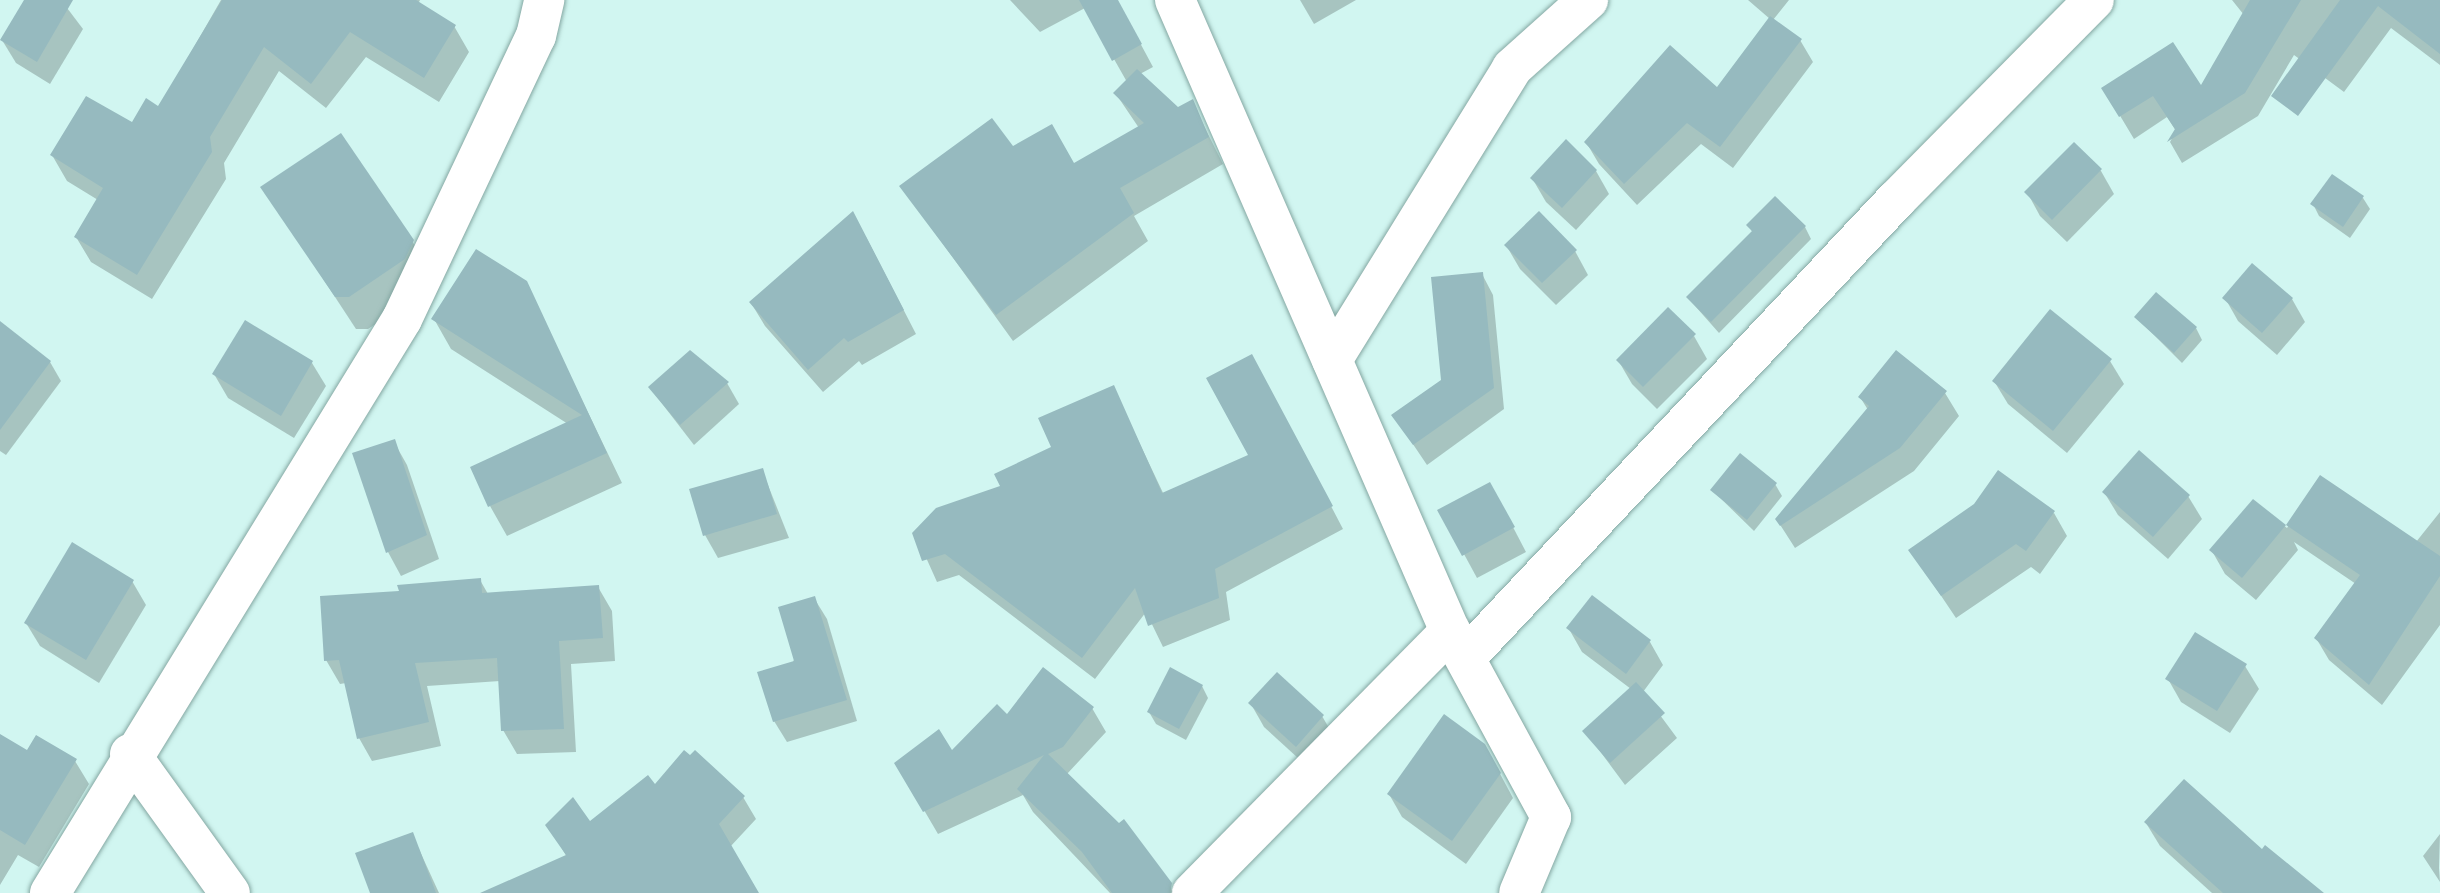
<!DOCTYPE html>
<html>
<head>
<meta charset="utf-8">
<style>
	body { margin:0 }
	#map { position:relative; width:2440px; height:893px; overflow:hidden; background:#d1f6f1; font-family:"Sofia Sans Condensed",sans-serif }
	div>[style] { position:absolute }
	.shadow>* { inset:0; background:#0003 }
	.building>* { inset:0; background:#96babf }
	.roads { filter:drop-shadow(0 0 2px #84a7a2) drop-shadow(0 0 2px #84a7a2) }
	.street>* { height:40px; margin:-20px; padding:0 20px; transform-origin:20px; border-radius:20px; background:#fff }
	span { translate:-50% -50%; white-space:nowrap; text-align:center; line-height:1.15; -webkit-text-stroke:8px #effefc; paint-order:stroke }
</style>
</head>
<body>
<div id="map">
	<div class="shadow">
		<div style="clip-path:polygon(26px 0,61px 0,83px 29px,50px 84px,16px 63px,2px 40px)"></div>
		<div style="clip-path:polygon(221px 0,420px 0,418px 4px,454px 26px,469px 52px,439px 102px,366px 57px,326px 108px,279px 71px,224px 163px,226px 179px,152px 299px,91px 262px,76px 237px,98px 200px,67px 181px,52px 155px,133px 125px,159px 108px)"></div>
		<div style="clip-path:polygon(1010px 0,1117px 0,1153px 67px,1140px 74px,1177px 110px,1192px 102px,1223px 164px,1134px 216px,1148px 241px,1013px 341px,902px 187px,1012px 149px,1073px 166px,1139px 128px,1116px 94px,1127px 82px,1085px 8px,1040px 32px)"></div>
		<div style="clip-path:polygon(1356px 0,1314px 24px,1300px 0)"></div>
		<div style="clip-path:polygon(1748px 0,1789px 0,1773px 20px,1800px 40px,1813px 62px,1733px 168px,1701px 144px,1637px 205px,1599px 164px,1586px 142px,1717px 89px,1770px 19px)"></div>
		<div style="clip-path:polygon(2232px 0,2440px 0,2440px 65px,2391px 28px,2344px 92px,2294px 55px,2258px 116px,2182px 163px,2170px 142px,2176px 131px,2167px 117px,2134px 139px,2104px 89px,2201px 89px,2244px 15px)"></div>
		<div style="clip-path:polygon(2074px 144px,2101px 171px,2114px 194px,2067px 242px,2040px 216px,2027px 192px)"></div>
		<div style="clip-path:polygon(1596px 171px,1609px 194px,1576px 230px,1546px 202px,1532px 178px)"></div>
		<div style="clip-path:polygon(263px 187px,412px 241px,432px 274px,423px 293px,368px 329px,356px 329px)"></div>
		<div style="clip-path:polygon(2363px 198px,2370px 209px,2350px 238px,2319px 216px,2313px 204px)"></div>
		<div style="clip-path:polygon(1749px 226px,1805px 227px,1811px 239px,1719px 333px,1688px 298px,1753px 233px)"></div>
		<div style="clip-path:polygon(866px 237px,916px 334px,862px 365px,859px 361px,823px 392px,765px 326px,751px 303px)"></div>
		<div style="clip-path:polygon(1506px 245px,1575px 251px,1588px 275px,1556px 305px,1520px 269px)"></div>
		<div style="clip-path:polygon(1482px 274px,1493px 295px,1504px 409px,1427px 465px,1394px 416px,1443px 380px)"></div>
		<div style="clip-path:polygon(525px 282px,622px 483px,507px 536px,490px 506px,568px 424px,451px 349px,434px 319px)"></div>
		<div style="clip-path:polygon(2225px 298px,2292px 299px,2305px 322px,2277px 355px,2238px 321px)"></div>
		<div style="clip-path:polygon(2136px 317px,2196px 328px,2202px 340px,2182px 363px)"></div>
		<div style="clip-path:polygon(1694px 336px,1707px 359px,1657px 409px,1632px 384px,1618px 360px)"></div>
		<div style="clip-path:polygon(0 346px,50px 362px,61px 381px,6px 455px,0 451px)"></div>
		<div style="clip-path:polygon(2110px 361px,2124px 384px,2067px 453px,2008px 404px,1994px 381px)"></div>
		<div style="clip-path:polygon(312px 363px,326px 386px,294px 438px,228px 398px,214px 374px)"></div>
		<div style="clip-path:polygon(1264px 378px,1343px 529px,1226px 592px,1230px 620px,1163px 647px,1146px 612px,1095px 679px,959px 575px,937px 582px,915px 533px,1003px 488px,1053px 448px,1113px 387px,1164px 495px,1250px 456px)"></div>
		<div style="clip-path:polygon(727px 383px,739px 404px,694px 445px,650px 388px)"></div>
		<div style="clip-path:polygon(1945px 393px,1959px 416px,1914px 471px,1795px 548px,1777px 520px,1868px 410px,1860px 397px)"></div>
		<div style="clip-path:polygon(394px 442px,407px 465px,439px 559px,401px 576px,388px 552px,355px 454px)"></div>
		<div style="clip-path:polygon(762px 470px,789px 538px,718px 558px,705px 535px)"></div>
		<div style="clip-path:polygon(2320px 478px,2416px 542px,2440px 512px,2440px 625px,2382px 705px,2329px 660px,2316px 638px,2356px 584px,2294px 542px,2298px 550px,2256px 600px,2225px 574px,2212px 551px,2253px 501px,2287px 528px)"></div>
		<div style="clip-path:polygon(1775px 484px,1782px 496px,1754px 531px,1712px 490px)"></div>
		<div style="clip-path:polygon(2104px 492px,2188px 496px,2202px 519px,2168px 559px,2118px 515px)"></div>
		<div style="clip-path:polygon(1503px 508px,1526px 552px,1477px 578px,1440px 510px)"></div>
		<div style="clip-path:polygon(2054px 513px,2067px 536px,2040px 574px,2031px 567px,1956px 618px,1911px 551px)"></div>
		<div style="clip-path:polygon(480px 580px,488px 594px,598px 587px,612px 611px,615px 661px,571px 664px,576px 752px,517px 754px,503px 730px,500px 681px,427px 686px,441px 746px,372px 761px,359px 738px,346px 683px,340px 684px,326px 660px,402px 593px)"></div>
		<div style="clip-path:polygon(132px 581px,146px 605px,99px 683px,40px 646px,26px 623px)"></div>
		<div style="clip-path:polygon(814px 598px,827px 619px,857px 721px,787px 742px,774px 721px)"></div>
		<div style="clip-path:polygon(1569px 629px,1650px 642px,1663px 665px,1643px 692px,1677px 738px,1625px 785px,1585px 731px,1631px 689px,1582px 652px)"></div>
		<div style="clip-path:polygon(2245px 666px,2259px 689px,2230px 733px,2181px 702px,2168px 679px)"></div>
		<div style="clip-path:polygon(1202px 686px,1208px 698px,1186px 740px,1156px 724px,1149px 712px)"></div>
		<div style="clip-path:polygon(1251px 704px,1322px 716px,1336px 740px,1310px 769px,1264px 727px)"></div>
		<div style="clip-path:polygon(1092px 708px,1106px 732px,1067px 774px,1175px 893px,1110px 893px,1033px 812px,1023px 795px,938px 834px,897px 764px,951px 754px,1007px 717px)"></div>
		<div style="clip-path:polygon(0 736px,28px 753px,75px 761px,89px 784px,39px 867px,18px 855px,0 885px)"></div>
		<div style="clip-path:polygon(1498px 770px,1513px 798px,1466px 864px,1402px 817px,1389px 794px)"></div>
		<div style="clip-path:polygon(655px 787px,743px 797px,756px 819px,730px 847px,757px 893px,513px 893px,567px 857px,561px 847px,589px 824px)"></div>
		<div style="clip-path:polygon(2146px 823px,2262px 852px,2315px 893px,2212px 893px,2160px 846px)"></div>
		<div style="clip-path:polygon(412px 834px,439px 893px,372px 893px)"></div>
		<div style="clip-path:polygon(2440px 834px,2439px 868px,2440px 882px,2423px 856px)"></div>
	</div>
	<div class="building">
		<div style="clip-path:polygon(24px 0,73px 0,37px 62px,0 40px)"></div>
		<div style="clip-path:polygon(222px 0,416px 0,456px 25px,424px 78px,350px 32px,311px 84px,264px 47px,210px 137px,212px 152px,137px 275px,74px 237px,103px 188px,50px 155px,86px 96px,132px 122px,146px 98px,158px 106px)"></div>
		<div style="clip-path:polygon(1079px 0,1118px 0,1142px 44px,1112px 61px)"></div>
		<div style="clip-path:polygon(2250px 0,2301px 0,2245px 93px,2167px 142px,2175px 129px,2153px 96px,2119px 117px,2101px 88px,2173px 42px,2201px 85px)"></div>
		<div style="clip-path:polygon(2340px 0,2440px 0,2440px 54px,2378px 6px,2298px 116px,2271px 96px)"></div>
		<div style="clip-path:polygon(1770px 16px,1802px 39px,1720px 147px,1687px 123px,1624px 184px,1584px 142px,1670px 45px,1717px 87px)"></div>
		<div style="clip-path:polygon(1137px 69px,1178px 107px,1193px 99px,1209px 137px,1120px 188px,1134px 213px,996px 315px,899px 186px,992px 118px,1013px 146px,1052px 124px,1074px 163px,1144px 123px,1113px 93px)"></div>
		<div style="clip-path:polygon(341px 133px,414px 240px,405px 259px,349px 297px,335px 297px,260px 187px)"></div>
		<div style="clip-path:polygon(1566px 139px,1597px 170px,1562px 208px,1530px 178px)"></div>
		<div style="clip-path:polygon(2074px 142px,2102px 169px,2052px 220px,2024px 192px)"></div>
		<div style="clip-path:polygon(2332px 174px,2364px 196px,2343px 227px,2310px 204px)"></div>
		<div style="clip-path:polygon(1775px 196px,1806px 226px,1711px 322px,1686px 297px,1752px 231px,1746px 225px)"></div>
		<div style="clip-path:polygon(853px 211px,904px 310px,848px 342px,844px 338px,808px 370px,749px 302px)"></div>
		<div style="clip-path:polygon(1539px 211px,1577px 250px,1542px 283px,1504px 245px)"></div>
		<div style="clip-path:polygon(476px 249px,527px 281px,607px 453px,488px 507px,470px 467px,582px 415px,431px 319px)"></div>
		<div style="clip-path:polygon(2252px 263px,2293px 298px,2262px 333px,2222px 298px)"></div>
		<div style="clip-path:polygon(1483px 272px,1494px 388px,1413px 445px,1391px 415px,1441px 380px,1431px 277px)"></div>
		<div style="clip-path:polygon(2156px 292px,2197px 327px,2174px 353px,2134px 317px)"></div>
		<div style="clip-path:polygon(1668px 307px,1696px 334px,1643px 387px,1616px 360px)"></div>
		<div style="clip-path:polygon(2050px 309px,2112px 359px,2053px 431px,1992px 381px)"></div>
		<div style="clip-path:polygon(245px 320px,313px 361px,281px 416px,212px 374px)"></div>
		<div style="clip-path:polygon(0 321px,51px 361px,0 430px)"></div>
		<div style="clip-path:polygon(690px 350px,729px 382px,680px 425px,648px 387px)"></div>
		<div style="clip-path:polygon(1896px 350px,1947px 391px,1900px 448px,1780px 526px,1775px 519px,1869px 406px,1858px 397px)"></div>
		<div style="clip-path:polygon(1252px 354px,1333px 506px,1215px 569px,1219px 598px,1148px 626px,1135px 588px,1082px 658px,945px 554px,922px 561px,912px 533px,936px 508px,1000px 486px,994px 474px,1051px 447px,1038px 418px,1114px 385px,1162px 493px,1248px 455px,1206px 378px)"></div>
		<div style="clip-path:polygon(395px 439px,427px 535px,386px 553px,352px 453px)"></div>
		<div style="clip-path:polygon(2139px 450px,2190px 495px,2153px 537px,2102px 492px)"></div>
		<div style="clip-path:polygon(1740px 453px,1777px 483px,1747px 520px,1710px 490px)"></div>
		<div style="clip-path:polygon(763px 468px,777px 514px,703px 536px,689px 489px)"></div>
		<div style="clip-path:polygon(1998px 470px,2055px 511px,2026px 551px,2016px 544px,1941px 596px,1908px 550px,1974px 504px)"></div>
		<div style="clip-path:polygon(2320px 475px,2440px 556px,2440px 576px,2369px 685px,2314px 638px,2360px 575px,2286px 525px)"></div>
		<div style="clip-path:polygon(1490px 482px,1515px 527px,1462px 556px,1437px 510px)"></div>
		<div style="clip-path:polygon(2253px 499px,2286px 525px,2242px 578px,2209px 550px)"></div>
		<div style="clip-path:polygon(72px 542px,134px 580px,86px 660px,24px 623px)"></div>
		<div style="clip-path:polygon(481px 578px,482px 593px,599px 585px,603px 638px,559px 641px,564px 729px,501px 731px,497px 658px,415px 663px,429px 722px,357px 739px,339px 660px,324px 661px,320px 596px,399px 591px,397px 585px)"></div>
		<div style="clip-path:polygon(1592px 595px,1651px 640px,1626px 674px,1566px 628px)"></div>
		<div style="clip-path:polygon(815px 596px,847px 700px,773px 722px,757px 672px,794px 661px,778px 607px)"></div>
		<div style="clip-path:polygon(2195px 632px,2247px 664px,2217px 711px,2165px 679px)"></div>
		<div style="clip-path:polygon(1043px 667px,1094px 707px,1063px 747px,1048px 754px,1119px 823px,1124px 819px,1172px 883px,1170px 893px,1112px 893px,1082px 852px,1017px 789px,1044px 755px,923px 812px,894px 763px,939px 729px,952px 750px,997px 704px,1007px 714px)"></div>
		<div style="clip-path:polygon(1170px 667px,1203px 685px,1179px 729px,1147px 712px)"></div>
		<div style="clip-path:polygon(1277px 672px,1324px 715px,1296px 747px,1248px 703px)"></div>
		<div style="clip-path:polygon(1636px 682px,1665px 713px,1610px 763px,1582px 731px)"></div>
		<div style="clip-path:polygon(1444px 714px,1485px 744px,1501px 773px,1452px 841px,1387px 794px)"></div>
		<div style="clip-path:polygon(0 734px,27px 750px,36px 735px,77px 759px,25px 845px,0 830px)"></div>
		<div style="clip-path:polygon(684px 750px,690px 755px,695px 750px,745px 796px,719px 824px,759px 893px,480px 893px,566px 855px,545px 825px,573px 797px,590px 821px,648px 775px,655px 784px)"></div>
		<div style="clip-path:polygon(2184px 779px,2262px 849px,2265px 845px,2324px 893px,2223px 893px,2144px 822px)"></div>
		<div style="clip-path:polygon(413px 832px,436px 893px,370px 893px,355px 853px)"></div>
	</div>
	<div class="roads">
		<div class="street">
			<div style="left:1175px;top:0;width:688px;rotate:66.45deg"></div>
			<div style="left:1450px;top:631px;width:212px;rotate:61.5deg"></div>
			<div style="left:1551px;top:817px;width:82px;rotate:112.8deg"></div>
			<div style="left:1332px;top:360px;width:343px;rotate:-58.3deg"></div>
			<div style="left:1512px;top:68px;width:102px;rotate:-41.8deg"></div>
			<div style="left:1467px;top:656px;width:626px;rotate:-46.75deg"></div>
			<div style="left:1896px;top:200px;width:281px;rotate:-45.3deg"></div>
			<div style="left:130px;top:754px;width:171px;rotate:54.3deg"></div>
			<div style="left:50px;top:893px;width:673px;rotate:-58.48deg"></div>
			<div style="left:402px;top:319px;width:313px;rotate:-64.7deg"></div>
			<div style="left:536px;top:36px;width:37px;rotate:-77deg"></div>
			<div style="left:1192px;top:893px;width:368px;rotate:-45.4deg"></div>
		</div>
	</div>
</div>
</body>
</html>
